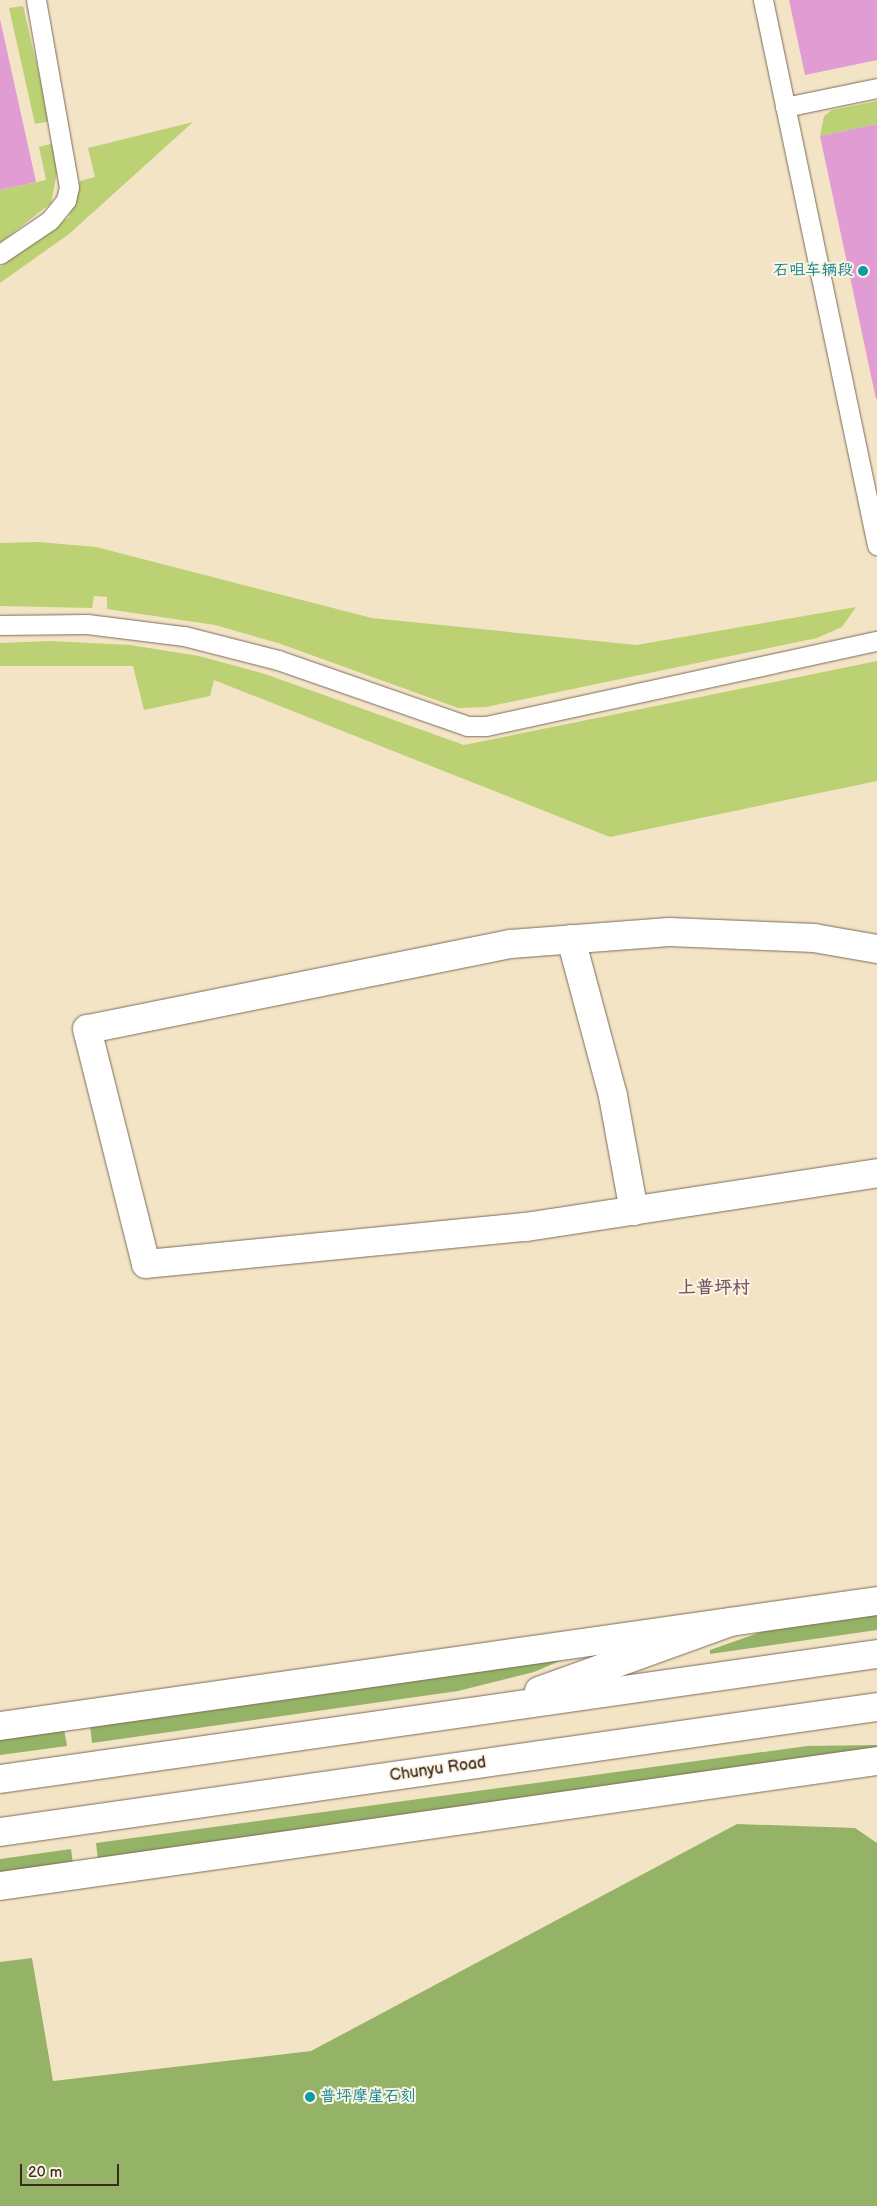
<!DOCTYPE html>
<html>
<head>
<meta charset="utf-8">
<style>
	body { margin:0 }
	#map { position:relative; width:877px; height:2206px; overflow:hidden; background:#f3e4c6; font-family:"Balsamiq Sans","LXGW WenKai TC",sans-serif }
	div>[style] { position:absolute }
	.green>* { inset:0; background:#bcd174 }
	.forest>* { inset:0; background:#95b366 }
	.building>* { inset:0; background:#e19cd3 }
	.roads { filter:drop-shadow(0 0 1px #7b6b59) drop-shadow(0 0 1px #7b6b59) }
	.lane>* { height:19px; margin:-9.5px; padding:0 9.5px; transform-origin:9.5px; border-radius:9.5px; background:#fff }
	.street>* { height:28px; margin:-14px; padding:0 14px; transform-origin:14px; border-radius:14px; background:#fff }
	.primary>* { height:28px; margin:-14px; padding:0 14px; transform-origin:14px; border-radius:14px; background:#fff }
	.dots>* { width:14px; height:14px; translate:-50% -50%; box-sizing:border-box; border:2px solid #fcf5e5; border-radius:50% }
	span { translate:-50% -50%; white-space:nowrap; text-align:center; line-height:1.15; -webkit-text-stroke:4px #fcf5e5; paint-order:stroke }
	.culture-label { font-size:16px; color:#0d838f }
	.right { translate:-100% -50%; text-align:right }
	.left { translate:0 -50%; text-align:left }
	.street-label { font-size:16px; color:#3b2a1e }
	.neighbourhood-label { font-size:18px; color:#75525d; font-weight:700 }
	.scale { position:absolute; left:20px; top:2164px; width:99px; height:22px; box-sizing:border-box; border:2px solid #3b2a1e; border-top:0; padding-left:6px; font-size:15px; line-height:18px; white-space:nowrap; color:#3b2a1e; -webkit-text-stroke:4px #fcf5e5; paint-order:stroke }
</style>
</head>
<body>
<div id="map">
	<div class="green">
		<div style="clip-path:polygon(23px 6px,50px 121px,35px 124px,9px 8px)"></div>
		<div style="clip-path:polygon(877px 101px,877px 124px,820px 136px,824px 116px,832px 110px)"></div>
		<div style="clip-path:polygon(193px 122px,69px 234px,0 283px,0 267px,69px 217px,80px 181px,95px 177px,88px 148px)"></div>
		<div style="clip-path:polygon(54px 143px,57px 173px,51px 203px,0 243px,0 190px,46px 180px,39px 147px)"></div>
		<div style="clip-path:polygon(38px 542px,96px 547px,372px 618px,636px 645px,856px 607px,842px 627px,817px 638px,486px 707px,458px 708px,278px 643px,215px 625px,107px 609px,107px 597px,94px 596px,92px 608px,0 606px,0 543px)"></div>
		<div style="clip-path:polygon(51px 641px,130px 645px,199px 656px,265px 674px,464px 745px,877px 661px,877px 781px,610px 837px,214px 680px,210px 696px,144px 710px,133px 666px,0 666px,0 643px)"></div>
	</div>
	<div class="forest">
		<div style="clip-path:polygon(877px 1612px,877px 1630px,710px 1654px,710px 1650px,778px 1626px)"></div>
		<div style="clip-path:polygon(561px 1656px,562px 1660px,534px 1672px,458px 1691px,92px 1743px,90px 1725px)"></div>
		<div style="clip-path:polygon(64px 1729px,67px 1746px,0 1755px,0 1737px)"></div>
		<div style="clip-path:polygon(877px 1745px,877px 1751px,98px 1860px,96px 1843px,807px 1746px)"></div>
		<div style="clip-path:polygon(737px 1824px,855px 1828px,877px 1843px,877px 2206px,0 2206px,0 1962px,32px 1958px,53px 2081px,311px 2051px)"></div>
		<div style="clip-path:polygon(71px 1849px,73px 1864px,0 1875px,0 1859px)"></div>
	</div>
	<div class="building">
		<div style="clip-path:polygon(789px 0,877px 0,877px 60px,805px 75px)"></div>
		<div style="clip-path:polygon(0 19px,36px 182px,0 190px)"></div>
		<div style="clip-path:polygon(877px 124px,877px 399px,876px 399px,820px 136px)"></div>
	</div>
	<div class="roads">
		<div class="lane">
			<div style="left:763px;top:0;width:557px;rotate:78.19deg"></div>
			<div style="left:785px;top:107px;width:94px;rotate:-11.7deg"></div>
			<div style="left:0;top:254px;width:60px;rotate:-34.2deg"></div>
			<div style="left:50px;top:220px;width:26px;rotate:-51deg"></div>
			<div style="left:66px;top:200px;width:13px;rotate:-77deg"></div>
			<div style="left:69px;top:187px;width:190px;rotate:-100deg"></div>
			<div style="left:0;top:625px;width:87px;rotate:-0.7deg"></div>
			<div style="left:87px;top:624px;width:98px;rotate:7.1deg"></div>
			<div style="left:184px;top:636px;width:97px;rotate:14.3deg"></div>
			<div style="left:278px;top:660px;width:200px;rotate:19.2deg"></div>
			<div style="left:467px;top:726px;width:19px"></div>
			<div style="left:486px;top:726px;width:400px;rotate:-12.3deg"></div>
		</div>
		<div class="street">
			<div style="left:571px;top:939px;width:163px;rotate:75deg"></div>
			<div style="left:613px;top:1096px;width:117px;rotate:79.7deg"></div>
			<div style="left:877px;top:949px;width:64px;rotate:-170.1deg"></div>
			<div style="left:814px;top:938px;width:145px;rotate:-177.6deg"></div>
			<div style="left:669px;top:932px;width:159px;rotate:175.7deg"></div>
			<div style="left:510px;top:944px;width:431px;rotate:168.6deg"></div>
			<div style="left:87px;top:1029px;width:242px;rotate:75.9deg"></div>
			<div style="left:146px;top:1264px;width:382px;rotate:-5.6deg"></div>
			<div style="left:526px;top:1227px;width:355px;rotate:-8.7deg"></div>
			<div style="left:0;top:1726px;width:886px;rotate:-8.11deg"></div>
			<div style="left:0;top:1886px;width:886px;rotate:-8.11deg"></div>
		</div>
		<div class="primary">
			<div style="left:539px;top:1691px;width:204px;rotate:-19.8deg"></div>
			<div style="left:0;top:1779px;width:886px;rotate:-8.11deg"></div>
			<div style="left:0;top:1832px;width:886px;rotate:-8.11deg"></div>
		</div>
	</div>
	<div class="dots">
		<div style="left:863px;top:271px;background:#0f9aa8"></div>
		<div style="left:310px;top:2097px;background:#0f9aa8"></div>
	</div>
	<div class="culture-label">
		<span class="right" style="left:853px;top:271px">石咀车辆段</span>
		<span class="left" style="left:320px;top:2097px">普坪摩崖石刻</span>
	</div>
	<div class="street-label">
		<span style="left:438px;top:1770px;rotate:-8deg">Chunyu Road</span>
	</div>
	<div class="neighbourhood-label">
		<span style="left:714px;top:1288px">上普坪村</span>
	</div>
	<div class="scale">20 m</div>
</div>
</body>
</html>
